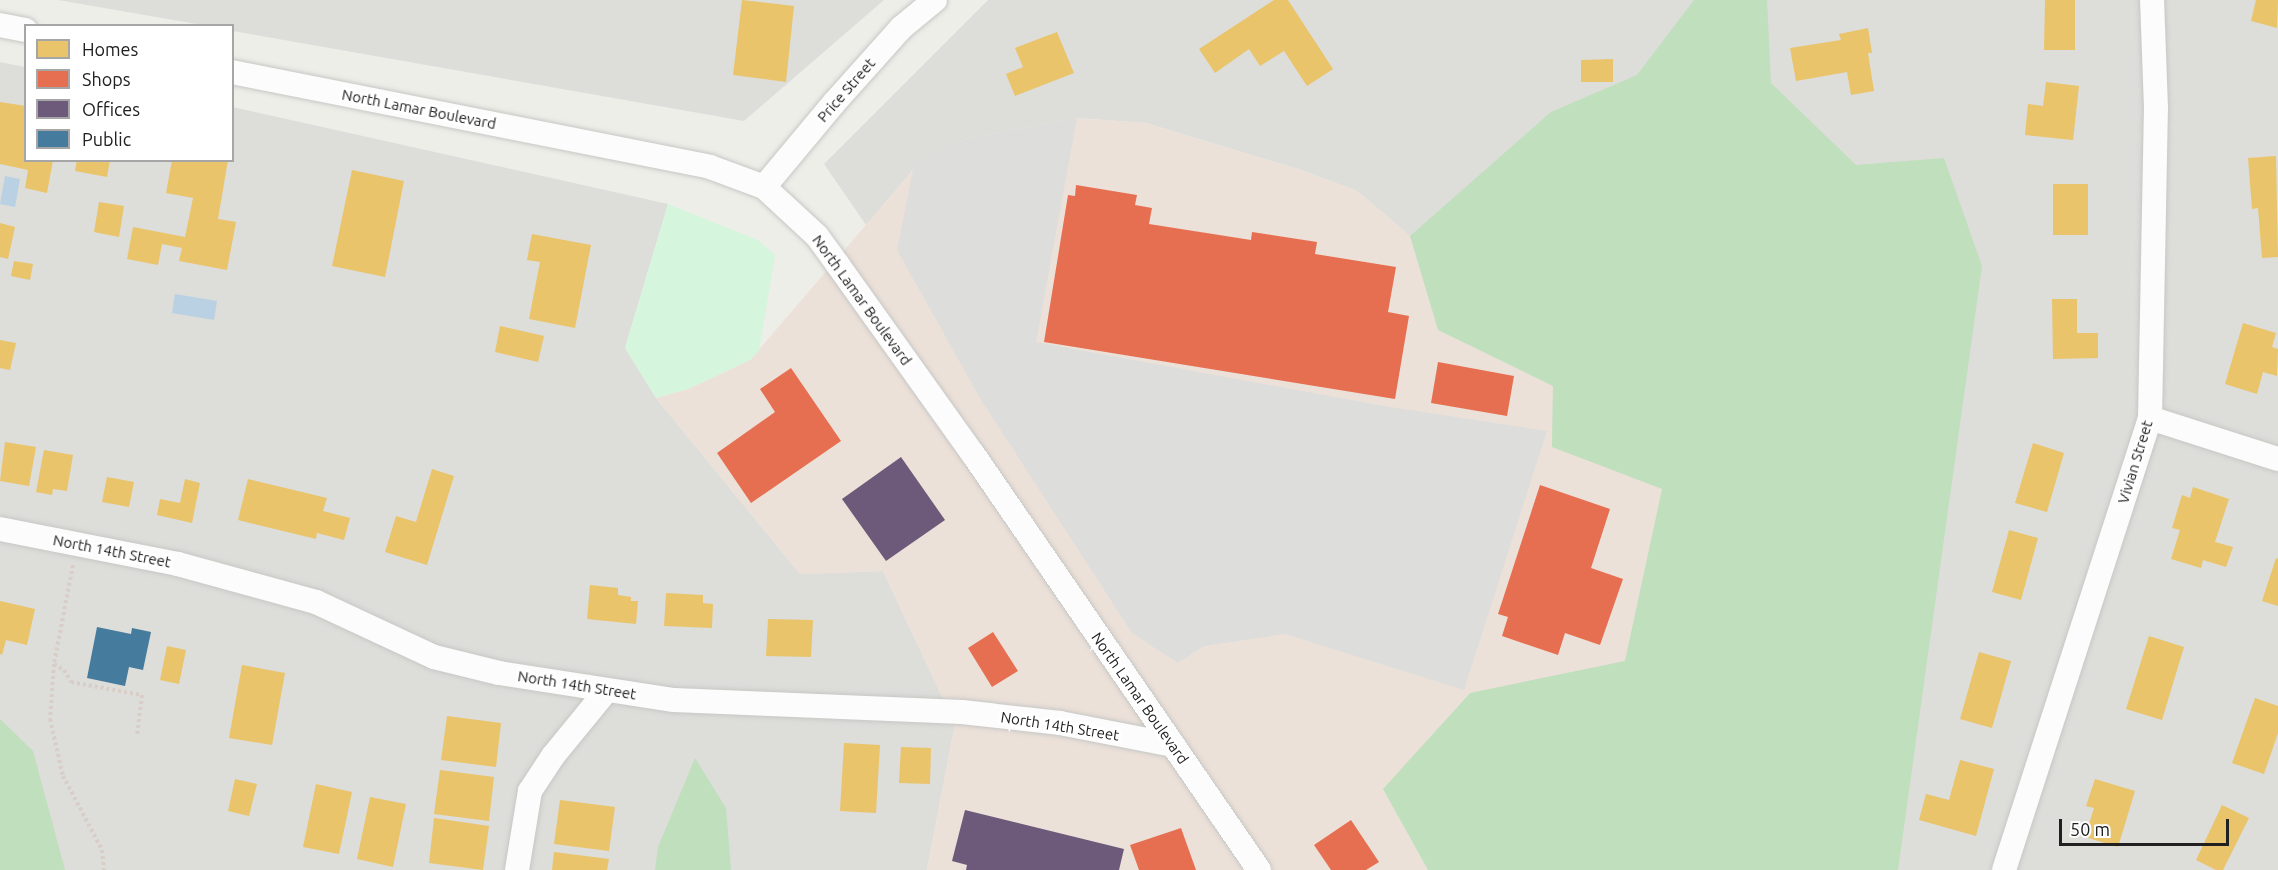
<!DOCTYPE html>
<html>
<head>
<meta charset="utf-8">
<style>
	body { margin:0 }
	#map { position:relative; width:2278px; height:870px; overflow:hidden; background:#eeeee9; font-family:Ubuntu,sans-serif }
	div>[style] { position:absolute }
	.residential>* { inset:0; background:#ddddda }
	.commercial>* { inset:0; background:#ece1d9 }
	.forest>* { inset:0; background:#c0dfbc }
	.park>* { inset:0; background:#d5f6dd }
	.parking>* { inset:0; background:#dddddb }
	.water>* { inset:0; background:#bad1e3 }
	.homes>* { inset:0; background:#e9c46a }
	.shops>* { inset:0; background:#e76f51 }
	.offices>* { inset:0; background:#6d597a }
	.public>* { inset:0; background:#457b9d }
	.path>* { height:4px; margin-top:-2px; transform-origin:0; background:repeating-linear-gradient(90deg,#d8cdc7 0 3px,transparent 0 6px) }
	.roads { filter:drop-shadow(0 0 2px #c7c7c5) drop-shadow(0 0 2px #c7c7c5) }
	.minor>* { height:24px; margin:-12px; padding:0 12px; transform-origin:12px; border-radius:12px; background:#fcfcfc }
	span { translate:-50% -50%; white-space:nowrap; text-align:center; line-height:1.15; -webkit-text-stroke:6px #fff; paint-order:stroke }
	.street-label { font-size:15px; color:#202020 }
	.legend { position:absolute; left:24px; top:24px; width:210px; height:138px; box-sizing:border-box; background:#fff; border:2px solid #a6a6a6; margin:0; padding:8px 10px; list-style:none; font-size:18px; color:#202020 }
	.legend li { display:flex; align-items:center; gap:12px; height:30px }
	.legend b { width:30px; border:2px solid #a6a6a6 }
	.scale { position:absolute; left:2059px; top:819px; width:170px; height:27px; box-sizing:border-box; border:3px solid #202020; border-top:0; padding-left:8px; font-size:18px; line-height:21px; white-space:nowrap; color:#202020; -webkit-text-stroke:4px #fff; paint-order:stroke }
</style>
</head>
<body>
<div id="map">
	<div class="residential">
		<div style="clip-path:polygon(58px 0,884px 0,744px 121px,233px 31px,232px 26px,202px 25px)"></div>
		<div style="clip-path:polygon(988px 0,2278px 0,2278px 870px,1428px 870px,1553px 386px,1438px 330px,1410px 236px,1357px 191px,1298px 169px,1146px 123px,1077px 118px,965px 139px,913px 170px,866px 225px,824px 164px)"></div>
		<div style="clip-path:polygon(0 62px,25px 67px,26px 160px,232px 160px,233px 107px,668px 204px,625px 348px,656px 398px,800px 574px,883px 571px,955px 724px,927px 870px,0 870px)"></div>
	</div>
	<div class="commercial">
		<div style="clip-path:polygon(1077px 118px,1146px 123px,1298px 169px,1357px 191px,1410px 236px,1438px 330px,1553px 386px,1552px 447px,1663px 488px,1625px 661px,1470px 693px,1384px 789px,1428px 870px,927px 870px,955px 724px,883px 571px,800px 574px,656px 398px,688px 389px,750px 360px,913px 170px,965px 139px)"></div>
	</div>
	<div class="forest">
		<div style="clip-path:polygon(1694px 0,1767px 0,1771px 83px,1856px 165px,1944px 158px,1982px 266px,1898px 870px,1428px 870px,1383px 789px,1470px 693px,1625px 661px,1662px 489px,1552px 447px,1553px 386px,1438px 330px,1410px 236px,1551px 112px,1637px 75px)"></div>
		<div style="clip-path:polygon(0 719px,33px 751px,65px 870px,0 870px)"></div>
		<div style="clip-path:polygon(695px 758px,726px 808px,731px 870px,655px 870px,658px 847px)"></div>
	</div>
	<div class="park">
		<div style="clip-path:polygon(668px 204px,758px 240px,775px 255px,759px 351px,750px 360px,688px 389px,656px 398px,625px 348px)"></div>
	</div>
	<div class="parking">
		<div style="clip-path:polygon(1077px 118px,1036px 342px,1384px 406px,1547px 431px,1464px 690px,1285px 634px,1204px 646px,1178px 663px,1132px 633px,981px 400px,897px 250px,913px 170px,965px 139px)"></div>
	</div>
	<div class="water">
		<div style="clip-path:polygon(5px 176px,20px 179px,15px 207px,0 204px)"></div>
		<div style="clip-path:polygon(175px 294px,217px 301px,214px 320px,172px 313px)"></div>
	</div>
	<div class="homes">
		<div style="clip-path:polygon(742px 0,794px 6px,786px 82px,733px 75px)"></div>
		<div style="clip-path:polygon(1274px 0,1288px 0,1333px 69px,1307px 86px,1284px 51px,1260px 66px,1249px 49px,1215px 73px,1199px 49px)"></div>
		<div style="clip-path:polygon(2045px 0,2075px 0,2075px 50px,2044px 50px)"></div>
		<div style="clip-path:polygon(2256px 0,2278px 0,2277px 28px,2251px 21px)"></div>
		<div style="clip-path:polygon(1868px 28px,1872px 53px,1868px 53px,1874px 91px,1851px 95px,1847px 72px,1796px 81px,1790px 48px,1841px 40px,1839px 34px)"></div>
		<div style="clip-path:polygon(1057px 32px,1074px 73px,1015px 96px,1006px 74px,1023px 67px,1015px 48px)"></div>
		<div style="clip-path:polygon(1613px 59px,1613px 82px,1581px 82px,1581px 60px)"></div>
		<div style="clip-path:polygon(2046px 82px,2079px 86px,2073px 140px,2025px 135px,2028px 104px,2043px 106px)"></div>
		<div style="clip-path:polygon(0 102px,26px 106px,26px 160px,53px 160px,47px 193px,25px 188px,28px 170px,0 164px)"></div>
		<div style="clip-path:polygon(2276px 156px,2278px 257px,2262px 258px,2258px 208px,2252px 209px,2248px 158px)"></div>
		<div style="clip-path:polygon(77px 160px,110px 160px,107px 177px,75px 171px)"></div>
		<div style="clip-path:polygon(172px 160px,228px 160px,218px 219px,236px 222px,227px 270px,179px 261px,182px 248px,162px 244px,158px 265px,127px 259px,133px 227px,185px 237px,193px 198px,166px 193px)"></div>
		<div style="clip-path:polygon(352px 170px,404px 181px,385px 277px,332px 266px)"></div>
		<div style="clip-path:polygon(2053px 184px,2088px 184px,2088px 235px,2053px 235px)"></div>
		<div style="clip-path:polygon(99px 202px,124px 206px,119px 237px,94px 232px)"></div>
		<div style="clip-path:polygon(0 223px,15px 227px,8px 259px,0 257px)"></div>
		<div style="clip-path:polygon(532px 234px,591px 245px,575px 328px,529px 319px,540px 262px,527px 260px)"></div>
		<div style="clip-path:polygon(14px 261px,33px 264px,30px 280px,11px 276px)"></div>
		<div style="clip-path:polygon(2052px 299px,2077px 299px,2077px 333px,2098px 333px,2098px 358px,2053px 359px)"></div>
		<div style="clip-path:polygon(2243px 323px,2276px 333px,2272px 347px,2278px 349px,2277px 376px,2263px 372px,2257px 394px,2225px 384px)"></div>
		<div style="clip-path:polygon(500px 326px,544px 336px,538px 362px,495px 352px)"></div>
		<div style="clip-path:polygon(0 340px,16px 343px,10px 370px,0 368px)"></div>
		<div style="clip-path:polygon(5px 442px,36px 447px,29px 486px,0 481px)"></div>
		<div style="clip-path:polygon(2033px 443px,2064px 453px,2047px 512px,2015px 503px)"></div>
		<div style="clip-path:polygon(44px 450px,73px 455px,67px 491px,53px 489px,52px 495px,36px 492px)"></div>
		<div style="clip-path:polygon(432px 469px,454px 476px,427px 565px,385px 552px,396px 516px,416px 522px)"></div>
		<div style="clip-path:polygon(107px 477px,134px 482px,129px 507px,102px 502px)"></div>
		<div style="clip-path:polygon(185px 479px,200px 483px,192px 523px,157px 515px,160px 499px,180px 503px)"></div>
		<div style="clip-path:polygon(248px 479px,327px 498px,323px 511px,350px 518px,344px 540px,317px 533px,316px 539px,238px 520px)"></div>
		<div style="clip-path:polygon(2193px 487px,2229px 499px,2215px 542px,2233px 547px,2226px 567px,2203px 560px,2201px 568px,2171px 559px,2180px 530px,2172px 528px,2182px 495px,2190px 498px)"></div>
		<div style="clip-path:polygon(2009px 530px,2038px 538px,2021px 600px,1992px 592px)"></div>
		<div style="clip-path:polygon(2276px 558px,2278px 559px,2278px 606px,2262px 601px)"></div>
		<div style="clip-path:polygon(590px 585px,618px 588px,618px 595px,631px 597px,631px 601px,638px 601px,636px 624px,587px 619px)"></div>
		<div style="clip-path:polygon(666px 593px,703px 595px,703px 603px,713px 604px,712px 628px,664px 626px)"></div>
		<div style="clip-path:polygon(0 601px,35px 609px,27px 645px,6px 640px,2px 655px,0 654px)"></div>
		<div style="clip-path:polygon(768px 619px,813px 620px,811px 657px,766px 656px)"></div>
		<div style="clip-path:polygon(2149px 636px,2184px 647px,2162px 720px,2126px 709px)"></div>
		<div style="clip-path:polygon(167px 646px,186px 650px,179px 684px,160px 680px)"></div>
		<div style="clip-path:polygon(1979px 652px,2011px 661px,1992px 728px,1960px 719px)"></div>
		<div style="clip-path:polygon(242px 665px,285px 673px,272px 745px,229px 738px)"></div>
		<div style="clip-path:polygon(2255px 698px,2278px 706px,2278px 733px,2264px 774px,2232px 763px)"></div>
		<div style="clip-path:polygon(447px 716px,501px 723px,496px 767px,441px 760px)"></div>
		<div style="clip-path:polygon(844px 743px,880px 745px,876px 813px,840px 811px)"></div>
		<div style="clip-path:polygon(901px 747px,931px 748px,930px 784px,899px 783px)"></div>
		<div style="clip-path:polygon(1960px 760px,1994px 769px,1976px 836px,1919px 820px,1926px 794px,1949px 800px)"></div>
		<div style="clip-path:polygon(440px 770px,494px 777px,489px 821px,434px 814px)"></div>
		<div style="clip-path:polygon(235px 779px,257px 784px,249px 816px,228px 811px)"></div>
		<div style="clip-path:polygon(2095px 779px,2135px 791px,2118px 847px,2085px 837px,2094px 808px,2086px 806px)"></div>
		<div style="clip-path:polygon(316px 784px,352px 792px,339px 854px,303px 847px)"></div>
		<div style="clip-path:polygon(370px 797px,406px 804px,393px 867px,357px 859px)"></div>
		<div style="clip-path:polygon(560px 800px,615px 807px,609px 851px,554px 844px)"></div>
		<div style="clip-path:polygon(2222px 805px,2249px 818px,2223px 870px,2216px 870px,2196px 860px)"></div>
		<div style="clip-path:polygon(434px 818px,489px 826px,483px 870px,429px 863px)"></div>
		<div style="clip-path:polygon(554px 852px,609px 859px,607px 870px,552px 870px)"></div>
	</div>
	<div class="shops">
		<div style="clip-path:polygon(1076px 185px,1137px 195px,1135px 205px,1152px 208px,1149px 224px,1251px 240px,1252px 232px,1317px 242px,1315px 254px,1396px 267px,1388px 312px,1409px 316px,1395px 399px,1044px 342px,1068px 195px,1075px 196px)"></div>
		<div style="clip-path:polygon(1438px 362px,1514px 376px,1507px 416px,1431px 403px)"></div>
		<div style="clip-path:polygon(791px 368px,841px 441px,751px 503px,717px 453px,775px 412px,760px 389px)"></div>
		<div style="clip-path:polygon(1540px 485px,1610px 509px,1591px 568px,1623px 579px,1600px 645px,1565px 633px,1558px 655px,1502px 636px,1508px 617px,1498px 614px)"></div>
		<div style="clip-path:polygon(993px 632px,1018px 671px,992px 687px,968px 648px)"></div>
		<div style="clip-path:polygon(1351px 820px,1379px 862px,1366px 870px,1331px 870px,1314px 845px)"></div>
		<div style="clip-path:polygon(1181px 828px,1196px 870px,1139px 870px,1130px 845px)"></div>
	</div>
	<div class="offices">
		<div style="clip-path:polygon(901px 457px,945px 520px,886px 561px,842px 499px)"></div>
		<div style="clip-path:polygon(965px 810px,1124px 849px,1119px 870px,966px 870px,967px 865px,952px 861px)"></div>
	</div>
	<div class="public">
		<div style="clip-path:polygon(97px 627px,131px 634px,132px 628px,151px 632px,143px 670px,129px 667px,125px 686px,87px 678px)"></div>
	</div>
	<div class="path">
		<div style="left:73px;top:565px;width:101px;rotate:100.9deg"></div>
		<div style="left:54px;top:664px;width:55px;rotate:94.2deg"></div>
		<div style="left:50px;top:719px;width:58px;rotate:77.2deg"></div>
		<div style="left:63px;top:776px;width:84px;rotate:62.2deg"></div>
		<div style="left:102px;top:850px;width:20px;rotate:84deg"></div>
		<div style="left:54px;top:664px;width:12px;rotate:31deg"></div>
		<div style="left:64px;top:670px;width:14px;rotate:60deg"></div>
		<div style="left:71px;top:682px;width:72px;rotate:10.4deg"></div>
		<div style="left:142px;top:695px;width:41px;rotate:97deg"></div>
	</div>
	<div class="roads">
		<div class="minor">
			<div style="left:0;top:25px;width:26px;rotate:11deg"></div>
			<div style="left:232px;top:72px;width:487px;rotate:11.2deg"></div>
			<div style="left:710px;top:167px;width:58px;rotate:20.3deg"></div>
			<div style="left:764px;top:187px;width:72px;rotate:42.8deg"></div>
			<div style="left:817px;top:236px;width:36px;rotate:54deg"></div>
			<div style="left:838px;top:265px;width:232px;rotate:54.5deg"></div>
			<div style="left:973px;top:454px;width:505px;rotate:55.49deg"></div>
			<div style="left:764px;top:187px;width:109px;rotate:-50.2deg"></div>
			<div style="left:834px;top:103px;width:101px;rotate:-48.2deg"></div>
			<div style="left:901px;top:28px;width:44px;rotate:-39.5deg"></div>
			<div style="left:2150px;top:418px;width:134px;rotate:17.8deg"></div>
			<div style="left:0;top:529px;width:181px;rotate:11.1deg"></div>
			<div style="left:178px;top:564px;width:143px;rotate:15.4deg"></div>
			<div style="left:316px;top:602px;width:130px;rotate:25deg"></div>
			<div style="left:434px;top:657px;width:67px;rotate:13.8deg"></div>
			<div style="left:499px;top:673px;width:177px;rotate:8.8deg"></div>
			<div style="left:674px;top:700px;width:288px;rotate:2.4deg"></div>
			<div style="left:962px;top:712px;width:99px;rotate:6.4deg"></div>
			<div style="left:1060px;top:723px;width:115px;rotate:11deg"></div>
			<div style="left:517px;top:870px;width:80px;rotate:-80.7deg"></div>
			<div style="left:530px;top:791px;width:42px;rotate:-56.7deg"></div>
			<div style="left:553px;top:756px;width:85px;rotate:-50.7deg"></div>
			<div style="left:2004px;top:870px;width:475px;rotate:-72.1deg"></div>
			<div style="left:2150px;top:418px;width:310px;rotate:-88.9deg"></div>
			<div style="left:2156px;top:108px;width:108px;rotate:-92.1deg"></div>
		</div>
	</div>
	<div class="street-label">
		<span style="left:846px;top:90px;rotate:-49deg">Price Street</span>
		<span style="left:419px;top:109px;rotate:11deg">North Lamar Boulevard</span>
		<span style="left:862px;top:300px;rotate:54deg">North Lamar Boulevard</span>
		<span style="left:2135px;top:462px;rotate:-73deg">Vivian Street</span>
		<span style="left:112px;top:551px;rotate:11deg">North 14th Street</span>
		<span style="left:577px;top:685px;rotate:9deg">North 14th Street</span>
		<span style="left:1140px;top:698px;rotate:55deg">North Lamar Boulevard</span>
		<span style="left:1060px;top:726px;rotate:9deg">North 14th Street</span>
	</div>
	<ul class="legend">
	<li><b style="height:16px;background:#e9c46a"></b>Homes</li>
	<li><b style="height:16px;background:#e76f51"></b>Shops</li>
	<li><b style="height:16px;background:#6d597a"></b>Offices</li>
	<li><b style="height:16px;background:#457b9d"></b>Public</li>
	</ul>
	<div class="scale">50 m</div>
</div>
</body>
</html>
